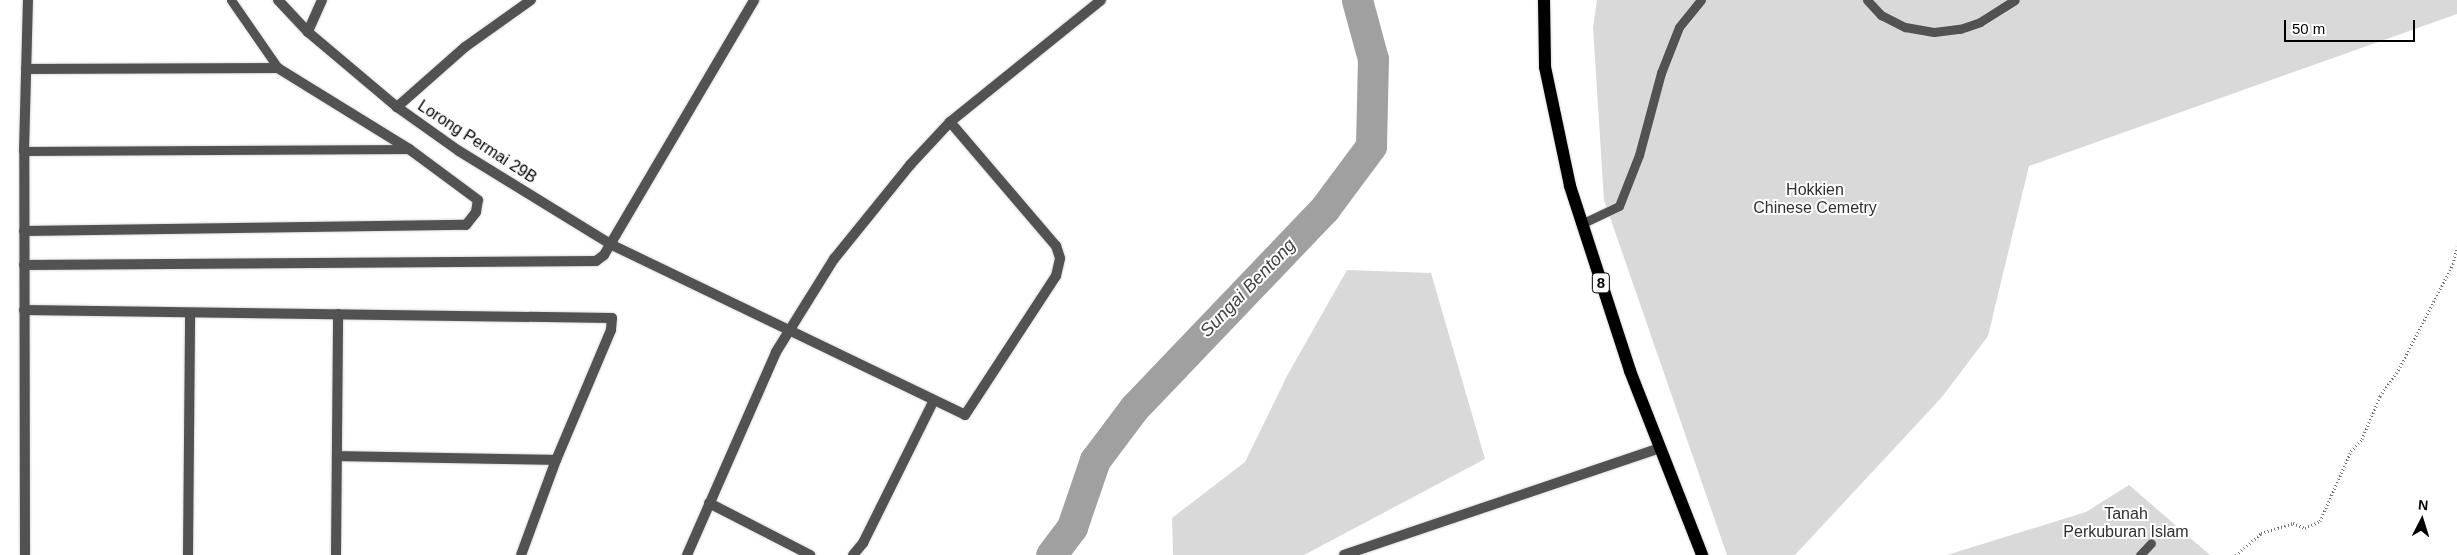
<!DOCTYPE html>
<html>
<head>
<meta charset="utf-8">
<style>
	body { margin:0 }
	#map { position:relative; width:2457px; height:555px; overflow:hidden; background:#fff; font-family:Arial,sans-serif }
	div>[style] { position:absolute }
	.green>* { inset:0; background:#d9d9d9 }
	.river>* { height:31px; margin:-15.5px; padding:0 15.5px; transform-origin:15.5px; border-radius:15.5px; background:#a0a0a0 }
	.path>* { height:3px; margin-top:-1.5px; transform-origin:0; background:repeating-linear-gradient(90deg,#747474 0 1px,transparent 0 3.5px) }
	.roads { filter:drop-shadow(0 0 1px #dbdbdb) drop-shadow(0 0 1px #dbdbdb) }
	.service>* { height:9px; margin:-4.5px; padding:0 4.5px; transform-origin:4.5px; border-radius:4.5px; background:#525252 }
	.minor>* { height:10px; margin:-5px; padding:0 5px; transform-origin:5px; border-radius:5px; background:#525252 }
	.primary>* { height:12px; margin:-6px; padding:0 6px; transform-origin:6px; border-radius:6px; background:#000 }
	span { translate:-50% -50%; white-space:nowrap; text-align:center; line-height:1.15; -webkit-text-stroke:4px #fff; paint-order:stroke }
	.shield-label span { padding:1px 4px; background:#fff; border:1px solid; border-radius:4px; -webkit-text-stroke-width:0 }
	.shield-label { font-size:15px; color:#000; font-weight:700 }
	.street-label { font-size:16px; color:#000 }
	.park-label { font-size:16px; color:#303030 }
	.water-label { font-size:18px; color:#414141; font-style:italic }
	.north { position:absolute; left:2397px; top:495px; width:50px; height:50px; -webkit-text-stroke:4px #fff; paint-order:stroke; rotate:5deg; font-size:14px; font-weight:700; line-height:20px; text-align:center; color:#000 }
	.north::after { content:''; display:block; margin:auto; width:18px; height:22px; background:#000; clip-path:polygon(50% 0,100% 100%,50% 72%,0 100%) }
	.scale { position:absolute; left:2284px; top:20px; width:131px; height:22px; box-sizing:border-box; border:2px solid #000; border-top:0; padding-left:6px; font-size:15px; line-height:18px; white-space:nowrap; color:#000; -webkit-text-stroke:4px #fff; paint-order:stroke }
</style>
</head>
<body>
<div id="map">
	<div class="green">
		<div style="clip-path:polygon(1597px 0,2457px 0,2457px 14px,2029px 166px,1988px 336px,1942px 397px,1795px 555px,1727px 555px,1604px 200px,1593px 27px)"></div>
		<div style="clip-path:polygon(1347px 270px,1431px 273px,1485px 459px,1304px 555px,1173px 555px,1172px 518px,1245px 462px,1288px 374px)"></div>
		<div style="clip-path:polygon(2129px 485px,2210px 555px,1947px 555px,2086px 512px)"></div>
	</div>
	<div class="river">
		<div style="left:1051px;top:555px;width:35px;rotate:-53deg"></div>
		<div style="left:1072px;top:527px;width:71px;rotate:-71.1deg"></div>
		<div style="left:1095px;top:460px;width:65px;rotate:-53.1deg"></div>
		<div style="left:1134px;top:408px;width:277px;rotate:-46.3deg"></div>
		<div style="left:1325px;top:208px;width:77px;rotate:-53.4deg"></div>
		<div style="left:1371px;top:146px;width:87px;rotate:-88.7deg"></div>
		<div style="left:1373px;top:59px;width:61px;rotate:-105.2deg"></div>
	</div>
	<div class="path">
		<div style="left:2236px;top:555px;width:33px;rotate:-41deg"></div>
		<div style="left:2261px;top:533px;width:34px;rotate:-17deg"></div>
		<div style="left:2293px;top:523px;width:13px;rotate:23deg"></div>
		<div style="left:2305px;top:528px;width:17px;rotate:-25deg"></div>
		<div style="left:2320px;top:521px;width:77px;rotate:-66.1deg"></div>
		<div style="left:2351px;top:451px;width:16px;rotate:-47deg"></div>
		<div style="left:2362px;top:439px;width:47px;rotate:-67.3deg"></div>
		<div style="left:2380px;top:396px;width:35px;rotate:-55deg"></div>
		<div style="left:2400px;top:367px;width:116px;rotate:-62.8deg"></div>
		<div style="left:2453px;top:264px;width:18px;rotate:-77deg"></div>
	</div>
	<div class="roads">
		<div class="service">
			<div style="left:231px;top:0;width:83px;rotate:55.3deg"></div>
			<div style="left:1867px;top:0;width:21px;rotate:47deg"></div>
			<div style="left:1881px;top:15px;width:27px;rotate:27deg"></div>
			<div style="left:1905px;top:27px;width:29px;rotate:10deg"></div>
			<div style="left:1934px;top:32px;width:26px;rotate:-7deg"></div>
			<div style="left:1960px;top:29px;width:21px;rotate:-19deg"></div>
			<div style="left:1980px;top:22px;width:41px;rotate:-32.2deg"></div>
			<div style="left:24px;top:151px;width:385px;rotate:-0.3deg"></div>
			<div style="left:1581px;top:224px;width:42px;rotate:-25.3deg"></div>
			<div style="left:1619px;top:206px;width:55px;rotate:-68.6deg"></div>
			<div style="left:1639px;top:155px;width:85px;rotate:-75deg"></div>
			<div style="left:1661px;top:73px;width:49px;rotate:-68.6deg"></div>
			<div style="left:1679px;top:27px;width:35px;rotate:-51deg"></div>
			<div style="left:2140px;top:555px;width:16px;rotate:-47deg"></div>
		</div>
		<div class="minor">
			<div style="left:278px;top:0;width:44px;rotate:46.8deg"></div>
			<div style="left:322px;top:0;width:35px;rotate:114deg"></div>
			<div style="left:308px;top:32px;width:116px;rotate:40.1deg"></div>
			<div style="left:531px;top:0;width:81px;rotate:144.5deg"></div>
			<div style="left:465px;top:47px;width:91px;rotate:138.6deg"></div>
			<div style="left:397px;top:107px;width:76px;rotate:35.4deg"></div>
			<div style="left:459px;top:151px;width:177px;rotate:31.6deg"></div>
			<div style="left:610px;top:244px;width:394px;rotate:25.7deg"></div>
			<div style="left:965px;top:415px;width:166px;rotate:-56.8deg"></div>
			<div style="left:1056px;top:276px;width:18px;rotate:-77deg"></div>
			<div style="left:1060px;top:258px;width:13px;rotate:-108deg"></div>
			<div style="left:1056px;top:246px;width:163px;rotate:-130.5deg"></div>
			<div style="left:24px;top:231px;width:442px;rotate:-0.8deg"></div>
			<div style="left:466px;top:225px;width:16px;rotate:-52deg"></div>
			<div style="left:476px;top:212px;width:12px;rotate:-81deg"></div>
			<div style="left:478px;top:200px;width:86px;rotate:-143.5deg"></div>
			<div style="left:409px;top:149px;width:154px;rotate:-148.3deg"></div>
			<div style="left:278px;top:68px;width:252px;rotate:179.8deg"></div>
			<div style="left:24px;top:265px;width:572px;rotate:-0.4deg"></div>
			<div style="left:596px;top:261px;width:10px;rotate:-37deg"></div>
			<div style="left:604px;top:255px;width:296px;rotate:-59.5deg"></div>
			<div style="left:24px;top:310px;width:588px;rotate:0.78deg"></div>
			<div style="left:612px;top:318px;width:12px;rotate:95deg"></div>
			<div style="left:611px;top:330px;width:141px;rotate:112.9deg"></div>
			<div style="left:556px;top:460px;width:101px;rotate:110.2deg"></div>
			<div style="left:337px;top:456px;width:219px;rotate:1deg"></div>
			<div style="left:709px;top:503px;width:114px;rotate:27.2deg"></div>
			<div style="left:25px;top:555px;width:404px;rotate:-90.1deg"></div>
			<div style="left:24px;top:151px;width:151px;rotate:-88.5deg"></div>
			<div style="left:188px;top:555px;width:241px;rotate:-89.5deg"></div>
			<div style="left:336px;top:555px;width:241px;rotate:-89.5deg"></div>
			<div style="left:687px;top:555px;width:222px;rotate:-66.3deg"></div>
			<div style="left:776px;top:352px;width:110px;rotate:-58.1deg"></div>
			<div style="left:834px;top:259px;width:121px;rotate:-51deg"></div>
			<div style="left:910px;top:165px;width:59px;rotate:-47.1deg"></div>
			<div style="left:950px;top:122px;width:194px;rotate:-38.9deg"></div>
			<div style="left:853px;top:555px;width:16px;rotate:-50deg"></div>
			<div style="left:863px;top:543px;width:157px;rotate:-63.6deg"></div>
			<div style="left:1344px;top:555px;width:331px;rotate:-18.7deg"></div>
		</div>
		<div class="primary">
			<div style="left:1544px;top:0;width:67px;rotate:89.1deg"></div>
			<div style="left:1545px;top:67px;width:122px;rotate:78.1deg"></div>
			<div style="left:1570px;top:186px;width:194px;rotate:72deg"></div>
			<div style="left:1630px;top:371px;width:198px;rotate:68.6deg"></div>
		</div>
	</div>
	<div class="shield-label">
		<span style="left:1601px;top:283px">8</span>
	</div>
	<div class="street-label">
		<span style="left:477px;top:142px;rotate:33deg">Lorong Permai 29B</span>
	</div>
	<div class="park-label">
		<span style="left:1815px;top:199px">Hokkien<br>Chinese Cemetry</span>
		<span style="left:2126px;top:523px">Tanah<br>Perkuburan Islam</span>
	</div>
	<div class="water-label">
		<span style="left:1248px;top:288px;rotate:-46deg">Sungai Bentong</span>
	</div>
	<div class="north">N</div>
	<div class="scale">50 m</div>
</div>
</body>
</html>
